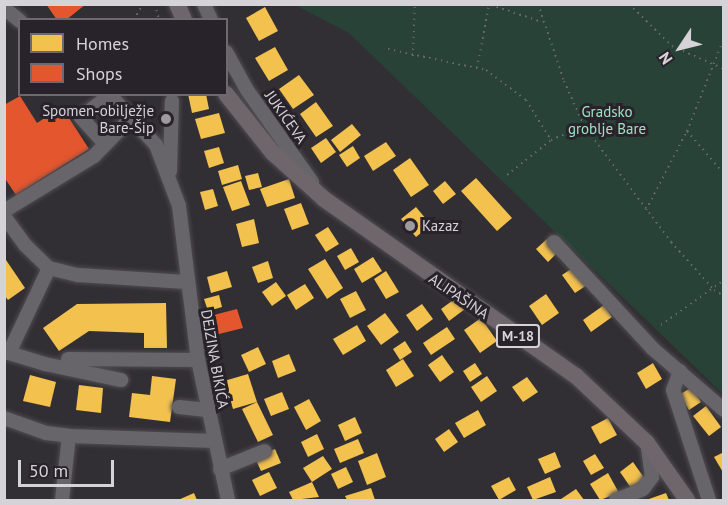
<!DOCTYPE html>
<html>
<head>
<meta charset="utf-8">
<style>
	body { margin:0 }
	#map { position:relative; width:728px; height:505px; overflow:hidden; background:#322f34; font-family:"PT Sans",sans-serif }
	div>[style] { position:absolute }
	.green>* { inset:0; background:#284237 }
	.homes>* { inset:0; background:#f2c14e }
	.shops>* { inset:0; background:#e4572e }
	.path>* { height:2px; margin-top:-1px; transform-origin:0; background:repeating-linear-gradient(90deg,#69676b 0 1.5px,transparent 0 6px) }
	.roads { filter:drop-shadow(0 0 2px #4f4c51) drop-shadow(0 0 2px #4f4c51) }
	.minor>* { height:14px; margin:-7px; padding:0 7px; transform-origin:7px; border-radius:7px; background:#676569 }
	.major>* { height:16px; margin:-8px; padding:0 8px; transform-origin:8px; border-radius:8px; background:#6e666b }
	.dots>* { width:16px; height:16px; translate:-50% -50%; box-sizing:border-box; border:3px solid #28232b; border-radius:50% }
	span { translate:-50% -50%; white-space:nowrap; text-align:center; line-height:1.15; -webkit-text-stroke:6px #28232b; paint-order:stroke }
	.shield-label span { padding:2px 4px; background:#28232b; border:2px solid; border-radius:4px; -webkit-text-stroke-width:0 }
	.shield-label { font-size:14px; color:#d6d3d8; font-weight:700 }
	.poi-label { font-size:15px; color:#d6d3d8 }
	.right { translate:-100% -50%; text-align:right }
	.left { translate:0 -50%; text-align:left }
	.park-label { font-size:15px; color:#9fe1c3 }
	.street-label { font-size:15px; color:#d6d3d8 }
	.frame { position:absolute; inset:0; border:6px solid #d6d3d8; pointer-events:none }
	.legend { position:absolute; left:18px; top:18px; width:210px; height:78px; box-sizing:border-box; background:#28232b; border:2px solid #6e6970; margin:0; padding:8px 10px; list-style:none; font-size:18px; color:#d6d3d8 }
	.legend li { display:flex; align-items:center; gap:12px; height:30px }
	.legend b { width:30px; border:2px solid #6e6970 }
	.north { position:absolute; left:650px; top:18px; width:60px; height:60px; -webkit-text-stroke:4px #28232b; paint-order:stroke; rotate:235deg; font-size:16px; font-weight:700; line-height:24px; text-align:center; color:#d6d3d8 }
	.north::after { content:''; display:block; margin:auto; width:21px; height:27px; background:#d6d3d8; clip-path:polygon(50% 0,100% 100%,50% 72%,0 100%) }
	.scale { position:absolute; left:18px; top:460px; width:96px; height:27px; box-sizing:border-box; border:3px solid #d6d3d8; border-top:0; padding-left:8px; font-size:18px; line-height:21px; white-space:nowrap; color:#d6d3d8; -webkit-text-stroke:4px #28232b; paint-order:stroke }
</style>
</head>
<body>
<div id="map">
	<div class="green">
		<div style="clip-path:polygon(295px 5px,723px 5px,723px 394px,349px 33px)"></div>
	</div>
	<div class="homes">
		<div style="clip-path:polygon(265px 7px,278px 31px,259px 41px,246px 18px)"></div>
		<div style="clip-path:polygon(275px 47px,288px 70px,269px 81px,255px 58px)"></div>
		<div style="clip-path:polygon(299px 75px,314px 95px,293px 109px,279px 89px)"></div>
		<div style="clip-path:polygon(188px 94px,206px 94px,209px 109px,192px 113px)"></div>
		<div style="clip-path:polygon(316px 102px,333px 126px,316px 137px,300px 114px)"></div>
		<div style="clip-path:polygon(219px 113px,225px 133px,201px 139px,195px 119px)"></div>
		<div style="clip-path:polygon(352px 124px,361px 135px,340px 152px,331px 140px)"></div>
		<div style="clip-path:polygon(326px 138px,336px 152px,321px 163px,311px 148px)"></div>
		<div style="clip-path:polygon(386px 142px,396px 156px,373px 171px,364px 156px)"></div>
		<div style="clip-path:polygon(353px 146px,360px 158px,347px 167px,339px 155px)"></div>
		<div style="clip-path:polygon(219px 147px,224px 163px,209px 168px,204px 151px)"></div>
		<div style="clip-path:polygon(410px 158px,429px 185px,411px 197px,393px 170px)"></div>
		<div style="clip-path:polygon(238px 165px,242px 179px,222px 185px,218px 171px)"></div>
		<div style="clip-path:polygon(258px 173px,262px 187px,249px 190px,245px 176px)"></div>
		<div style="clip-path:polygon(476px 178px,512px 218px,497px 231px,461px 191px)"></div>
		<div style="clip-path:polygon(289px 179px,295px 198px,267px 207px,260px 189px)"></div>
		<div style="clip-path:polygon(241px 181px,250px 205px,232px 211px,223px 187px)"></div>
		<div style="clip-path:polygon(445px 181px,456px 194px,443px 204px,433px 191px)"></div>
		<div style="clip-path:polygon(213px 189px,218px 206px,205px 210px,200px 192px)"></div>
		<div style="clip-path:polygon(301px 203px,309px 224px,292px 230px,284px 209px)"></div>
		<div style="clip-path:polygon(416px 207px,431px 225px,416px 237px,401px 219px)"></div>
		<div style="clip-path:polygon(254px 219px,259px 243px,242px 247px,236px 224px)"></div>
		<div style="clip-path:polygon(328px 227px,339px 244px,326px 252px,315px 235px)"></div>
		<div style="clip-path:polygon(547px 239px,559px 251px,548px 262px,536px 249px)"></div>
		<div style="clip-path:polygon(351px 248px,359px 262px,345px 270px,337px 256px)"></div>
		<div style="clip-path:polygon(4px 257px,25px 288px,8px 300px,4px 295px)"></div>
		<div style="clip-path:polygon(373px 257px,382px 271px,362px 283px,354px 269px)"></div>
		<div style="clip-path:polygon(325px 259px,343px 288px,327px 299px,308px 269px)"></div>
		<div style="clip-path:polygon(268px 261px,273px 278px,258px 283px,252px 267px)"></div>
		<div style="clip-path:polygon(574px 267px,587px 285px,575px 293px,562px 275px)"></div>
		<div style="clip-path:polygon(227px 271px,232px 287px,211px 293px,207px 277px)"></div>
		<div style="clip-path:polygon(386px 271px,399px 292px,386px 299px,374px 279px)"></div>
		<div style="clip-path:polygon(276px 282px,286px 296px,272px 306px,262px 292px)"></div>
		<div style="clip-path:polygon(305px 284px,314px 298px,296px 310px,287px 295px)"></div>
		<div style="clip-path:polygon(356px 291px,366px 310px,350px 318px,340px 299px)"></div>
		<div style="clip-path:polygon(546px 294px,559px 313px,542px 325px,529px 306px)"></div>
		<div style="clip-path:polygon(219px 295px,222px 307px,208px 311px,204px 299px)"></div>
		<div style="clip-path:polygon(456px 298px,465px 309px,449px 321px,441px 309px)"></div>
		<div style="clip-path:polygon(166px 303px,167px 348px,144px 348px,144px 333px,89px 331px,59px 351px,43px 328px,77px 304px)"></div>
		<div style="clip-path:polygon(422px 304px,433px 319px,417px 331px,406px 315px)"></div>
		<div style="clip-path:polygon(604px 305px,612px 317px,591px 332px,583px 320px)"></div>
		<div style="clip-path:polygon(385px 313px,399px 332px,381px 345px,367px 326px)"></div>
		<div style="clip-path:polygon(481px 318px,497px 341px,480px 353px,464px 330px)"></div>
		<div style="clip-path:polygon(357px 325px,366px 341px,343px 355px,333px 339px)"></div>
		<div style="clip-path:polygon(447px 327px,455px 339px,431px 355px,423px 343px)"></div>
		<div style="clip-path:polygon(405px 341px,412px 352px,400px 360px,393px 349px)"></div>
		<div style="clip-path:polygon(258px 347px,266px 364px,249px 372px,241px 355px)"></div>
		<div style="clip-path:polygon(289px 354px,296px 371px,278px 378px,272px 361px)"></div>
		<div style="clip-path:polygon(442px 355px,454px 372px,440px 382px,428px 365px)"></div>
		<div style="clip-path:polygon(403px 359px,414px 376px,396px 387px,386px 370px)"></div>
		<div style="clip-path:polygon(475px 363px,482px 374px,470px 382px,463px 371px)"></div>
		<div style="clip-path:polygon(653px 363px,662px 379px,646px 389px,637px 373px)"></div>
		<div style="clip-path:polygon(248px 374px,257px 402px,233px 409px,224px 381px)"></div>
		<div style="clip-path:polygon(30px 375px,56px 382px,50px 407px,23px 401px)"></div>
		<div style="clip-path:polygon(152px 376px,176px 379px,170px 422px,129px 417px,132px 393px,150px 395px)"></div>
		<div style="clip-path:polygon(487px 376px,497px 391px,481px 402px,471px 387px)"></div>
		<div style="clip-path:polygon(527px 377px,538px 392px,523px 402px,512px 387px)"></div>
		<div style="clip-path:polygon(79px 385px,103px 388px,101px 413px,76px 410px)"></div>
		<div style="clip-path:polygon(692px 387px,701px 402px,689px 410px,679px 395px)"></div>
		<div style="clip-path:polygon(282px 392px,289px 409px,271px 416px,264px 399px)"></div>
		<div style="clip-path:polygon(309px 399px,321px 421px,306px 430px,294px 407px)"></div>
		<div style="clip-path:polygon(257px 402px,273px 435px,258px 442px,242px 409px)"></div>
		<div style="clip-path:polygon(706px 406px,721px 427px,709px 436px,693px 416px)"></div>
		<div style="clip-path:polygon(478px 410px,486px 425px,464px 438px,455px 423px)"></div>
		<div style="clip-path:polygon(355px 417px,362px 433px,345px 441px,338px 425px)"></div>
		<div style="clip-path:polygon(608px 418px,617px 435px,600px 444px,591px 427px)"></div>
		<div style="clip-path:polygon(449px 429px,458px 442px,444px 452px,435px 439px)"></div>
		<div style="clip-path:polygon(317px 434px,324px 449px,308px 457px,301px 442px)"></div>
		<div style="clip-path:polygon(358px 439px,364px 453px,340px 463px,334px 449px)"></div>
		<div style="clip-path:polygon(275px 449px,281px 463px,261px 471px,255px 458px)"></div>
		<div style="clip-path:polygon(555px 452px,561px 467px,545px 474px,538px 459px)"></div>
		<div style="clip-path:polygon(724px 452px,724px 474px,714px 457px)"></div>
		<div style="clip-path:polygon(377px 453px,386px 477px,367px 485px,358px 461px)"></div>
		<div style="clip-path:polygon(595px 454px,604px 468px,591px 475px,583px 461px)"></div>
		<div style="clip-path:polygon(323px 456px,332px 469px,312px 482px,303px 468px)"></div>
		<div style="clip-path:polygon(633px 462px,645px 479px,631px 488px,620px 472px)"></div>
		<div style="clip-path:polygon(346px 467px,353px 482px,338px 489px,331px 474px)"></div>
		<div style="clip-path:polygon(269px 472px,277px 488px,260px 496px,252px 480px)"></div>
		<div style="clip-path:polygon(608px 473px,619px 493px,600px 500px,590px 484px)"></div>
		<div style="clip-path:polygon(509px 477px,516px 490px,499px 500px,491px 486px)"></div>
		<div style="clip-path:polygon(550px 477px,556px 492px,533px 500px,527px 487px)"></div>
		<div style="clip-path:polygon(312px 482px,319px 497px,293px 500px,289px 492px)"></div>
		<div style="clip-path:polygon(371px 488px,375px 500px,347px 500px,345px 496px)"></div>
		<div style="clip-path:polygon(576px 489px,584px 500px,562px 500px,561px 499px)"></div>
		<div style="clip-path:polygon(194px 493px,197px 500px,178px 500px)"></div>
		<div style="clip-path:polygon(666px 493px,669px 500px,646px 500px)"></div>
	</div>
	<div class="shops">
		<div style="clip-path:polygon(46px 4px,86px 4px,66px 20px,57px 20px)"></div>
		<div style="clip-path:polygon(20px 96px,37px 123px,62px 107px,89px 149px,16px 195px,4px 177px,4px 105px)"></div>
		<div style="clip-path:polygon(237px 309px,243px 328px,211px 336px,206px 317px)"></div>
	</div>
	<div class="path">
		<div style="left:155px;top:4px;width:16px;rotate:76deg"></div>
		<div style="left:538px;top:4px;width:81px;rotate:71.3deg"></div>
		<div style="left:564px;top:81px;width:49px;rotate:66deg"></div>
		<div style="left:584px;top:126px;width:145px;rotate:53.1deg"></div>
		<div style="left:671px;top:242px;width:64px;rotate:48.1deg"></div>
		<div style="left:714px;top:290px;width:12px;rotate:31deg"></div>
		<div style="left:629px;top:4px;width:60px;rotate:44.3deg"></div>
		<div style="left:672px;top:46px;width:57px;rotate:23.9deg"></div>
		<div style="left:491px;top:5px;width:54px;rotate:18.4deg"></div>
		<div style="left:134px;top:20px;width:18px;rotate:-61deg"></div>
		<div style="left:388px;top:49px;width:100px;rotate:12.1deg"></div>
		<div style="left:486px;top:70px;width:50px;rotate:36.9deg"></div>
		<div style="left:526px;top:100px;width:47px;rotate:58deg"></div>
		<div style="left:413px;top:56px;width:52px;rotate:-87.8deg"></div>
		<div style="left:477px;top:68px;width:64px;rotate:-79.2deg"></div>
		<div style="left:687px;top:131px;width:57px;rotate:49.3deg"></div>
		<div style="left:507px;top:175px;width:56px;rotate:-38.5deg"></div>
		<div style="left:551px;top:140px;width:36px;rotate:-23deg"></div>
		<div style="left:646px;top:210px;width:89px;rotate:-62.6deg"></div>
		<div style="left:687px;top:131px;width:100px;rotate:-68.3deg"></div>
		<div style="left:661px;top:325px;width:77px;rotate:-35.5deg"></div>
	</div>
	<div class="roads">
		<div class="minor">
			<div style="left:204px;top:4px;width:17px;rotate:66deg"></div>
			<div style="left:4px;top:8px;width:21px;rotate:39deg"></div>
			<div style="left:226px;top:52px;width:43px;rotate:61.1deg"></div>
			<div style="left:247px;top:90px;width:113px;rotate:54.8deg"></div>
			<div style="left:109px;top:94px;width:69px;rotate:47.3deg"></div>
			<div style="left:156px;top:145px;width:65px;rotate:69.3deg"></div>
			<div style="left:179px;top:206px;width:155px;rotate:83deg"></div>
			<div style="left:198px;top:360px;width:143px;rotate:77.9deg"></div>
			<div style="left:105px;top:144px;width:36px;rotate:-132deg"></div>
			<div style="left:81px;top:117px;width:36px;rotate:-37deg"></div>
			<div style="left:170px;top:171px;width:70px;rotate:-88.4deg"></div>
			<div style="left:4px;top:211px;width:105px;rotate:-31.4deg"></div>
			<div style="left:94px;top:156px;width:54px;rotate:-45.7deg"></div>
			<div style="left:4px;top:216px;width:36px;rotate:54deg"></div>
			<div style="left:25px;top:245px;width:33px;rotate:44deg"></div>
			<div style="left:49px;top:268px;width:30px;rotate:14deg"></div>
			<div style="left:78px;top:275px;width:108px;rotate:3.7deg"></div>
			<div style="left:554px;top:242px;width:144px;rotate:47.2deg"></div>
			<div style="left:652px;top:348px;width:95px;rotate:40.7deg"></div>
			<div style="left:49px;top:268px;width:94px;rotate:115.2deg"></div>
			<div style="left:9px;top:353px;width:38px;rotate:17deg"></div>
			<div style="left:45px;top:364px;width:78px;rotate:11.9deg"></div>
			<div style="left:68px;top:359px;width:130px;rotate:0.4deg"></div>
			<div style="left:680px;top:371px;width:20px;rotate:110deg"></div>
			<div style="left:673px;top:390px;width:116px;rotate:71.9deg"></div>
			<div style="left:179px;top:407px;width:28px;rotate:6deg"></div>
			<div style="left:4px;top:418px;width:45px;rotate:19.7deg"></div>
			<div style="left:46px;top:433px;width:23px;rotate:7deg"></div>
			<div style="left:69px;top:436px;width:145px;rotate:2deg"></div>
			<div style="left:220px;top:469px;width:48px;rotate:-21.8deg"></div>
			<div style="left:62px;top:500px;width:64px;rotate:-83.8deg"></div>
			<div style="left:616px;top:500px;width:29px;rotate:-22deg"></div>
			<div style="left:643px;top:489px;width:15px;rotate:-53deg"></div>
			<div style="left:652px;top:477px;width:34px;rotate:-98deg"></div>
		</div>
		<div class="major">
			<div style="left:177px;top:4px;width:17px;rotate:66deg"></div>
			<div style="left:226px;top:94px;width:75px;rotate:51.5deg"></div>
			<div style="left:273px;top:153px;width:69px;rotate:42deg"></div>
			<div style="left:324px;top:199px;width:308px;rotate:35.1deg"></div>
			<div style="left:576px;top:376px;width:98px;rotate:43.3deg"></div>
			<div style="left:647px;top:443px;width:70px;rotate:54.9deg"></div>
		</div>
	</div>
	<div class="dots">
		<div style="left:166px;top:119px;background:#9d9a9f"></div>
		<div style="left:410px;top:226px;background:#9d9a9f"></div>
	</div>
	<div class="shield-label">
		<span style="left:518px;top:336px">M-18</span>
	</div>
	<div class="poi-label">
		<span class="right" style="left:154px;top:119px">Spomen-obilježje<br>Bare-Šip</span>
		<span class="left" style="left:422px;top:226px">Kazaz</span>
	</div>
	<div class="park-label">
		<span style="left:607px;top:120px">Gradsko<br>groblje Bare</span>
	</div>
	<div class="street-label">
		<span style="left:286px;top:117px;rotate:55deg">JUKIĆEVA</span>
		<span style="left:459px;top:296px;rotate:34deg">ALIPAŠINA</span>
		<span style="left:215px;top:359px;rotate:80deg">DEJZINA BIKIĆA</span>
	</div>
	<div class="frame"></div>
	<ul class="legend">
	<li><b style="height:16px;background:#f2c14e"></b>Homes</li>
	<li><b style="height:16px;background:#e4572e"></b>Shops</li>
	</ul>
	<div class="north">N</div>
	<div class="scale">50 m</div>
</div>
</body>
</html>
